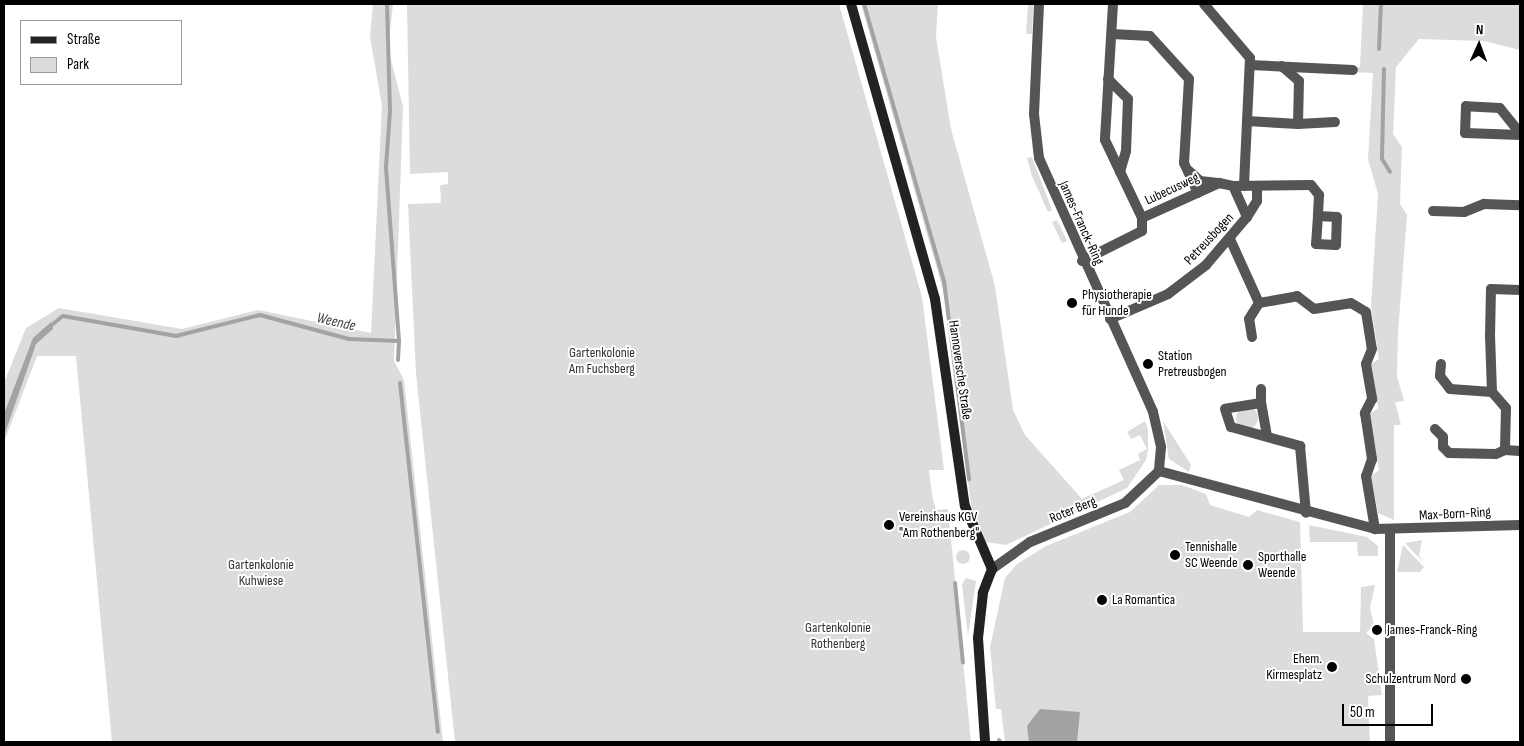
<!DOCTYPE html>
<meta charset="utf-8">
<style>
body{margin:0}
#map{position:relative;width:1524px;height:746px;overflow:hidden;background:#fff;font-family:"Sofia Sans Condensed",sans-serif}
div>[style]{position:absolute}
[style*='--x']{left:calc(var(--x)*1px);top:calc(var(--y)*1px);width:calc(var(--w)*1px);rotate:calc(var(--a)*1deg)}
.green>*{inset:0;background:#dcdcdc}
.round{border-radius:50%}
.water>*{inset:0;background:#a3a3a3}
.stream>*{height:4px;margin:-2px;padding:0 2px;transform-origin:2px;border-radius:2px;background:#a3a3a3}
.street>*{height:10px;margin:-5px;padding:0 5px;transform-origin:5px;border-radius:5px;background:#555}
.secondary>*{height:10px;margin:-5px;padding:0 5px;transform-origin:5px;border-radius:5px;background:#222}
.dots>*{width:14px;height:14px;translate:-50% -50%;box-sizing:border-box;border:2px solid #fff;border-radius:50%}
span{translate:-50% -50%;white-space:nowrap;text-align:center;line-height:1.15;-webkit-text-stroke:4px #fff;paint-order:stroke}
.street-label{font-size:14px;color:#000}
.poi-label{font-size:14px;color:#000}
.left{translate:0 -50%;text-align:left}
.right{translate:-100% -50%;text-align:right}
.park-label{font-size:14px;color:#333}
.water-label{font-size:15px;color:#444;font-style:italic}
.frame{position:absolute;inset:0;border:5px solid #000;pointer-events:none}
.legend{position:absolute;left:20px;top:20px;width:162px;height:65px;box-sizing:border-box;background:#fff;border:1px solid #999;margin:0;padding:6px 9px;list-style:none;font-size:15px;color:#000}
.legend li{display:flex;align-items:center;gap:10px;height:25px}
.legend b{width:25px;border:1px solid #999}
.north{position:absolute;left:1454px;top:20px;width:50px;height:50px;-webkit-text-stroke:4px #fff;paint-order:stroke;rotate:2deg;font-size:14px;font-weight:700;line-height:20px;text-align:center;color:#000}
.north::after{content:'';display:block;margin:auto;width:18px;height:22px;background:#000;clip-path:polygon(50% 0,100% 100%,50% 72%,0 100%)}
.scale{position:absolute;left:1342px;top:704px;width:91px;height:22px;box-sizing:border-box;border:2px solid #000;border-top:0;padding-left:6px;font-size:15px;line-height:18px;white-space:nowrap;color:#000;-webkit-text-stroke:4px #fff;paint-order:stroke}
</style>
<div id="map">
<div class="green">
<div style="clip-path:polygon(373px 4px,393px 4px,388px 49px,403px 106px,394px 361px,404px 380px,443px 742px,112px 742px,76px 356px,37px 356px,4px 442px,4px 383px,26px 328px,59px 308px,182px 329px,258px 310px,371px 333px,382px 106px,370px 37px)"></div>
<div style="clip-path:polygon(407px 4px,839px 4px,922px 297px,944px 470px,929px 470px,932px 495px,936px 510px,948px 509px,971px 742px,455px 742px,416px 374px,408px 204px,441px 203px,440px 185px,448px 184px,448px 172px,410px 174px)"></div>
<div style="clip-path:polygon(861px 4px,938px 4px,936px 37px,951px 129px,995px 286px,1013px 410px,1025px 435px,1082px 499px,1124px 480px,1119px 470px,1140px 460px,1138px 454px,1147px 449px,1140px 435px,1131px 439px,1127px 432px,1145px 421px,1148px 430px,1148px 450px,1146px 460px,1127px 488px,1006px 545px,986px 542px,971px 505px,945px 297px)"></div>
<div style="clip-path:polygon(1028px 4px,1033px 4px,1032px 34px,1026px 34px)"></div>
<div style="clip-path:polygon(1363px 4px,1520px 4px,1520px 50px,1484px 41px,1419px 39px,1396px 67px,1393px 134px,1402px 147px,1400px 204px,1407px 215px,1398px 333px,1397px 376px,1404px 401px,1395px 402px,1401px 425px,1394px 425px,1394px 520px,1378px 513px,1371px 476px,1379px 470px,1370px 414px,1378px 408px,1371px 364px,1379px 359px,1371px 306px,1378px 194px,1368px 159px,1373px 73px,1353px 72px,1353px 67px,1360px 67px)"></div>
<div style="clip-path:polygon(1032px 157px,1052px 210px,1048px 212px,1032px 176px,1027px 158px)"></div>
<div style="clip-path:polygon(1057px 220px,1067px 241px,1062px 243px,1052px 222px)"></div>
<div class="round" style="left:1236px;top:407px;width:22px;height:22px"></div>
<div style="clip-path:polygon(1163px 421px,1191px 465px,1189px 472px,1169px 459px)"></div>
<div style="clip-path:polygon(1159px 485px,1182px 485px,1206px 494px,1210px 505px,1249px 517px,1257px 510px,1300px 522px,1303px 632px,1360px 632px,1361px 587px,1375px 585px,1370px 608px,1374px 625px,1366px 633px,1374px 639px,1382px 695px,1368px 696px,1370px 742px,1005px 742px,1001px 709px,996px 709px,990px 647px,1005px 578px,1017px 564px,1046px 546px,1130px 512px)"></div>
<div style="clip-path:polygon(1309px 525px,1367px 537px,1378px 546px,1378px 556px,1358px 556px,1357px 542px,1310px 542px)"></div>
<div style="clip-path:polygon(1422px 540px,1419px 556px,1424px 563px,1405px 543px)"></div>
<div style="clip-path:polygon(1403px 545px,1424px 567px,1420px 572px,1397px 572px)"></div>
<div class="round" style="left:956px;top:550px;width:14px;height:14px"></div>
<div style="clip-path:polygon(966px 578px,976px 581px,968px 636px,962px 584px)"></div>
</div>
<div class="water">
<div style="clip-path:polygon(51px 322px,53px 329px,36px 344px,4px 436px,4px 414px,33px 338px)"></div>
<div style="clip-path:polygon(1040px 709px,1080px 712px,1077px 742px,1029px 742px,1027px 726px)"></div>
</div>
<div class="stream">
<div style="--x:864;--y:4;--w:288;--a:73.9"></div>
<div style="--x:944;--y:281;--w:200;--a:82.8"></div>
<div style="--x:1379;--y:49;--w:45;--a:-87.5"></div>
<div style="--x:1384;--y:69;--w:90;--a:91.3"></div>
<div style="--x:1382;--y:159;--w:15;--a:58"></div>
<div style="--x:48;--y:328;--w:19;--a:-39"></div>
<div style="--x:63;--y:316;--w:115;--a:10"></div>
<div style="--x:176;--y:336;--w:87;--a:-14"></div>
<div style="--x:260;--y:315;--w:92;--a:15.1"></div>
<div style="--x:349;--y:339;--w:50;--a:2.3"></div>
<div style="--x:399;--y:341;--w:174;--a:-94.3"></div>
<div style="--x:386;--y:167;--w:56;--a:-85.9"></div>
<div style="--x:390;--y:111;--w:107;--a:-91.6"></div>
<div style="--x:398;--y:360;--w:19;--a:-87"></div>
<div style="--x:400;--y:383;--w:351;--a:83.8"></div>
<div style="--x:955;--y:583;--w:80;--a:84.3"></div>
<div style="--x:999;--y:740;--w:2;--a:63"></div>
</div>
<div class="street">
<div style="--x:1039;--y:4;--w:110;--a:92.6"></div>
<div style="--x:1034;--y:114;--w:44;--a:83.5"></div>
<div style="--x:1039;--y:158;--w:278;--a:65.8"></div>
<div style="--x:1153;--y:412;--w:36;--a:77"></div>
<div style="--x:1161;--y:447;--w:24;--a:95"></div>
<div style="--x:1113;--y:4;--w:136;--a:93.4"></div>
<div style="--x:1105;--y:140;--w:86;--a:64.6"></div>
<div style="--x:1204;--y:4;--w:71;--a:49.6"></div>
<div style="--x:1250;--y:58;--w:128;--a:92.7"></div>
<div style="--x:1112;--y:34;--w:38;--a:3"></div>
<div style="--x:1150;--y:36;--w:58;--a:47.8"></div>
<div style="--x:1189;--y:79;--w:84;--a:93.4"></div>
<div style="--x:1184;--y:163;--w:33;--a:65"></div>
<div style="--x:1250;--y:65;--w:103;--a:2.8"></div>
<div style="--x:1108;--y:79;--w:28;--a:45"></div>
<div style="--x:1128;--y:99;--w:52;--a:92.2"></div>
<div style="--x:1126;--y:151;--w:22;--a:106"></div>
<div style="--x:1247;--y:121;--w:51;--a:3.4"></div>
<div style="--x:1298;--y:124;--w:43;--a:-88.7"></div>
<div style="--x:1299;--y:81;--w:23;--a:-139"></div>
<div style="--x:1298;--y:124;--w:37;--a:-3"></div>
<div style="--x:1520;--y:133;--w:32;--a:-129"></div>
<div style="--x:1500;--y:108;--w:34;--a:-177"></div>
<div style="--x:1466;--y:106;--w:27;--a:92"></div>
<div style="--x:1465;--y:133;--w:55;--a:2.1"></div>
<div style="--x:1189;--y:171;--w:15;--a:42"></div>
<div style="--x:1200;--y:181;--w:18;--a:6"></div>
<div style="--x:1433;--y:211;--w:31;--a:2"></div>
<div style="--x:1464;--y:212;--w:22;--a:-22"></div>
<div style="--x:1484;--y:204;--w:36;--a:2"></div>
<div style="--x:1247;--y:217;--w:34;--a:-114"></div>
<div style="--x:1233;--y:186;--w:78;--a:-0.7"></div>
<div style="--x:1311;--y:185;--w:13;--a:51"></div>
<div style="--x:1319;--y:195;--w:21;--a:93"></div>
<div style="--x:1318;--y:216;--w:28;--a:94"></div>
<div style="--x:1316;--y:244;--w:20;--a:3"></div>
<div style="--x:1336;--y:245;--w:28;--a:-88"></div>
<div style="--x:1337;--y:217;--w:19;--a:-177"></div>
<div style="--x:1230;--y:239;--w:70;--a:65.6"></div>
<div style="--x:1259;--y:303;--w:39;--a:-10"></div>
<div style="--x:1297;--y:296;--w:21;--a:37"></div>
<div style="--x:1314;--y:309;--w:37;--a:-9"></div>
<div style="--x:1351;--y:303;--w:17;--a:31"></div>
<div style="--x:1366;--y:312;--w:37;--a:81"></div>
<div style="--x:1372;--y:349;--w:16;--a:112"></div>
<div style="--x:1366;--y:364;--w:36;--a:80"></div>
<div style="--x:1372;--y:399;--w:16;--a:117"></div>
<div style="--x:1365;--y:413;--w:47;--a:81.3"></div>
<div style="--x:1372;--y:459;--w:18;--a:109"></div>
<div style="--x:1366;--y:476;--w:54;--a:80.4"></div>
<div style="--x:1082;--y:261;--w:67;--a:-26.6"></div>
<div style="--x:1142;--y:231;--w:13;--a:-90"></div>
<div style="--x:1142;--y:218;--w:85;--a:-24.4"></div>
<div style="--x:1219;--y:183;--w:14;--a:12"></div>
<div style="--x:1520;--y:290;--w:29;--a:-178"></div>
<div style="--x:1491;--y:289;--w:46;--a:91.2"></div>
<div style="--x:1490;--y:335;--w:57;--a:88"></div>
<div style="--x:1492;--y:392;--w:21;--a:49"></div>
<div style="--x:1506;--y:408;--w:42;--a:91.4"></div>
<div style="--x:1505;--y:450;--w:15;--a:4"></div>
<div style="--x:1110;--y:319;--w:63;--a:-23.3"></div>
<div style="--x:1168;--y:294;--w:48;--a:-37.3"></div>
<div style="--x:1206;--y:265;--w:63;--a:-49.5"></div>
<div style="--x:1247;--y:217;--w:19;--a:-58"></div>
<div style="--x:1257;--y:201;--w:14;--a:-90"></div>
<div style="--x:1252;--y:337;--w:18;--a:-99"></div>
<div style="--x:1249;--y:319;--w:19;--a:-58"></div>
<div style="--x:1441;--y:364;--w:12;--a:95"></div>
<div style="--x:1440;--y:376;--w:16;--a:52"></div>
<div style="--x:1450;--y:389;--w:42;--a:4.1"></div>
<div style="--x:1261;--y:389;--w:14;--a:90"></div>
<div style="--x:1435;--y:429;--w:11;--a:45"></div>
<div style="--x:1443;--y:437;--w:10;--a:90"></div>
<div style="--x:1443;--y:447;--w:8;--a:45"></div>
<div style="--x:1449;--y:453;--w:47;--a:1.2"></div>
<div style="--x:1496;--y:454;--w:10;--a:-24"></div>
<div style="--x:1267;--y:436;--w:34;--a:-100"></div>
<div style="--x:1261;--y:403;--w:36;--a:171"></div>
<div style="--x:1225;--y:409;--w:19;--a:72"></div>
<div style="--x:1231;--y:427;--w:72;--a:15.4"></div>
<div style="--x:1300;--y:446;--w:67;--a:84.9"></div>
<div style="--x:1159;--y:471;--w:224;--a:15"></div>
<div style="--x:1375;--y:529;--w:145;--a:-1.6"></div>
<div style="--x:992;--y:569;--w:47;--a:-35.4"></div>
<div style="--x:1030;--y:542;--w:103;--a:-22.3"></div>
<div style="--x:1125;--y:503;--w:47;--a:-43.3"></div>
<div style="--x:1390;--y:742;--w:212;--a:-90"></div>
</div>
<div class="secondary">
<div style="--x:851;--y:4;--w:307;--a:74.1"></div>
<div style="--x:935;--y:299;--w:209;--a:81.8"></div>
<div style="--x:965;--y:506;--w:69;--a:66.8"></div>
<div style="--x:992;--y:569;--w:26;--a:111"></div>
<div style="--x:983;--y:593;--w:45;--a:96.3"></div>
<div style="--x:978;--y:638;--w:104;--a:86.1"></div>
</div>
<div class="dots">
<div style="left:1072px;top:303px;background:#000"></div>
<div style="left:1148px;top:364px;background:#000"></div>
<div style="left:889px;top:525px;background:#000"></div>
<div style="left:1175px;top:555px;background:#000"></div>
<div style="left:1248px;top:565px;background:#000"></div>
<div style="left:1102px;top:600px;background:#000"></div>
<div style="left:1377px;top:630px;background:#000"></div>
<div style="left:1332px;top:667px;background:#000"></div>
<div style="left:1466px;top:679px;background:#000"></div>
</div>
<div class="street-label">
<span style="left:1172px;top:189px;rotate:-25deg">Lubecusweg</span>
<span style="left:1081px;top:223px;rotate:66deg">James-Franck-Ring</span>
<span style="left:1209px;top:239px;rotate:-47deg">Petreusbogen</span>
<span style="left:960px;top:370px;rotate:82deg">Hannoversche Straße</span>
<span style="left:1073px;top:510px;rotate:-22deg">Roter Berg</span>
<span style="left:1455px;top:514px;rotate:-3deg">Max-Born-Ring</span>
</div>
<div class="poi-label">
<span class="left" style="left:1082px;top:303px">Physiotherapie<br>für Hunde</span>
<span class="left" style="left:1158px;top:364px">Station<br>Pretreusbogen</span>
<span class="left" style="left:899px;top:525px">Vereinshaus KGV<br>"Am Rothenberg"</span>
<span class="left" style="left:1185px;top:555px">Tennishalle<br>SC Weende</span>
<span class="left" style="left:1258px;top:565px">Sporthalle<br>Weende</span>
<span class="left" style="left:1112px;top:600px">La Romantica</span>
<span class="left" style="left:1387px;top:630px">James-Franck-Ring</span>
<span class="right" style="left:1322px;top:667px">Ehem.<br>Kirmesplatz</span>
<span class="right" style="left:1456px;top:679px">Schulzentrum Nord</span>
</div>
<div class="park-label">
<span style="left:602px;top:361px">Gartenkolonie<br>Am Fuchsberg</span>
<span style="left:261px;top:573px">Gartenkolonie<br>Kuhwiese</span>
<span style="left:838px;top:636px">Gartenkolonie<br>Rothenberg</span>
</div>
<div class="water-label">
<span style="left:336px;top:322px;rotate:13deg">Weende</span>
</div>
<div class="frame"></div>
<ul class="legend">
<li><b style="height:6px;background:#222"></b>Straße</li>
<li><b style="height:14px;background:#dcdcdc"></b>Park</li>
</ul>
<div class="north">N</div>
<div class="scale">50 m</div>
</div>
